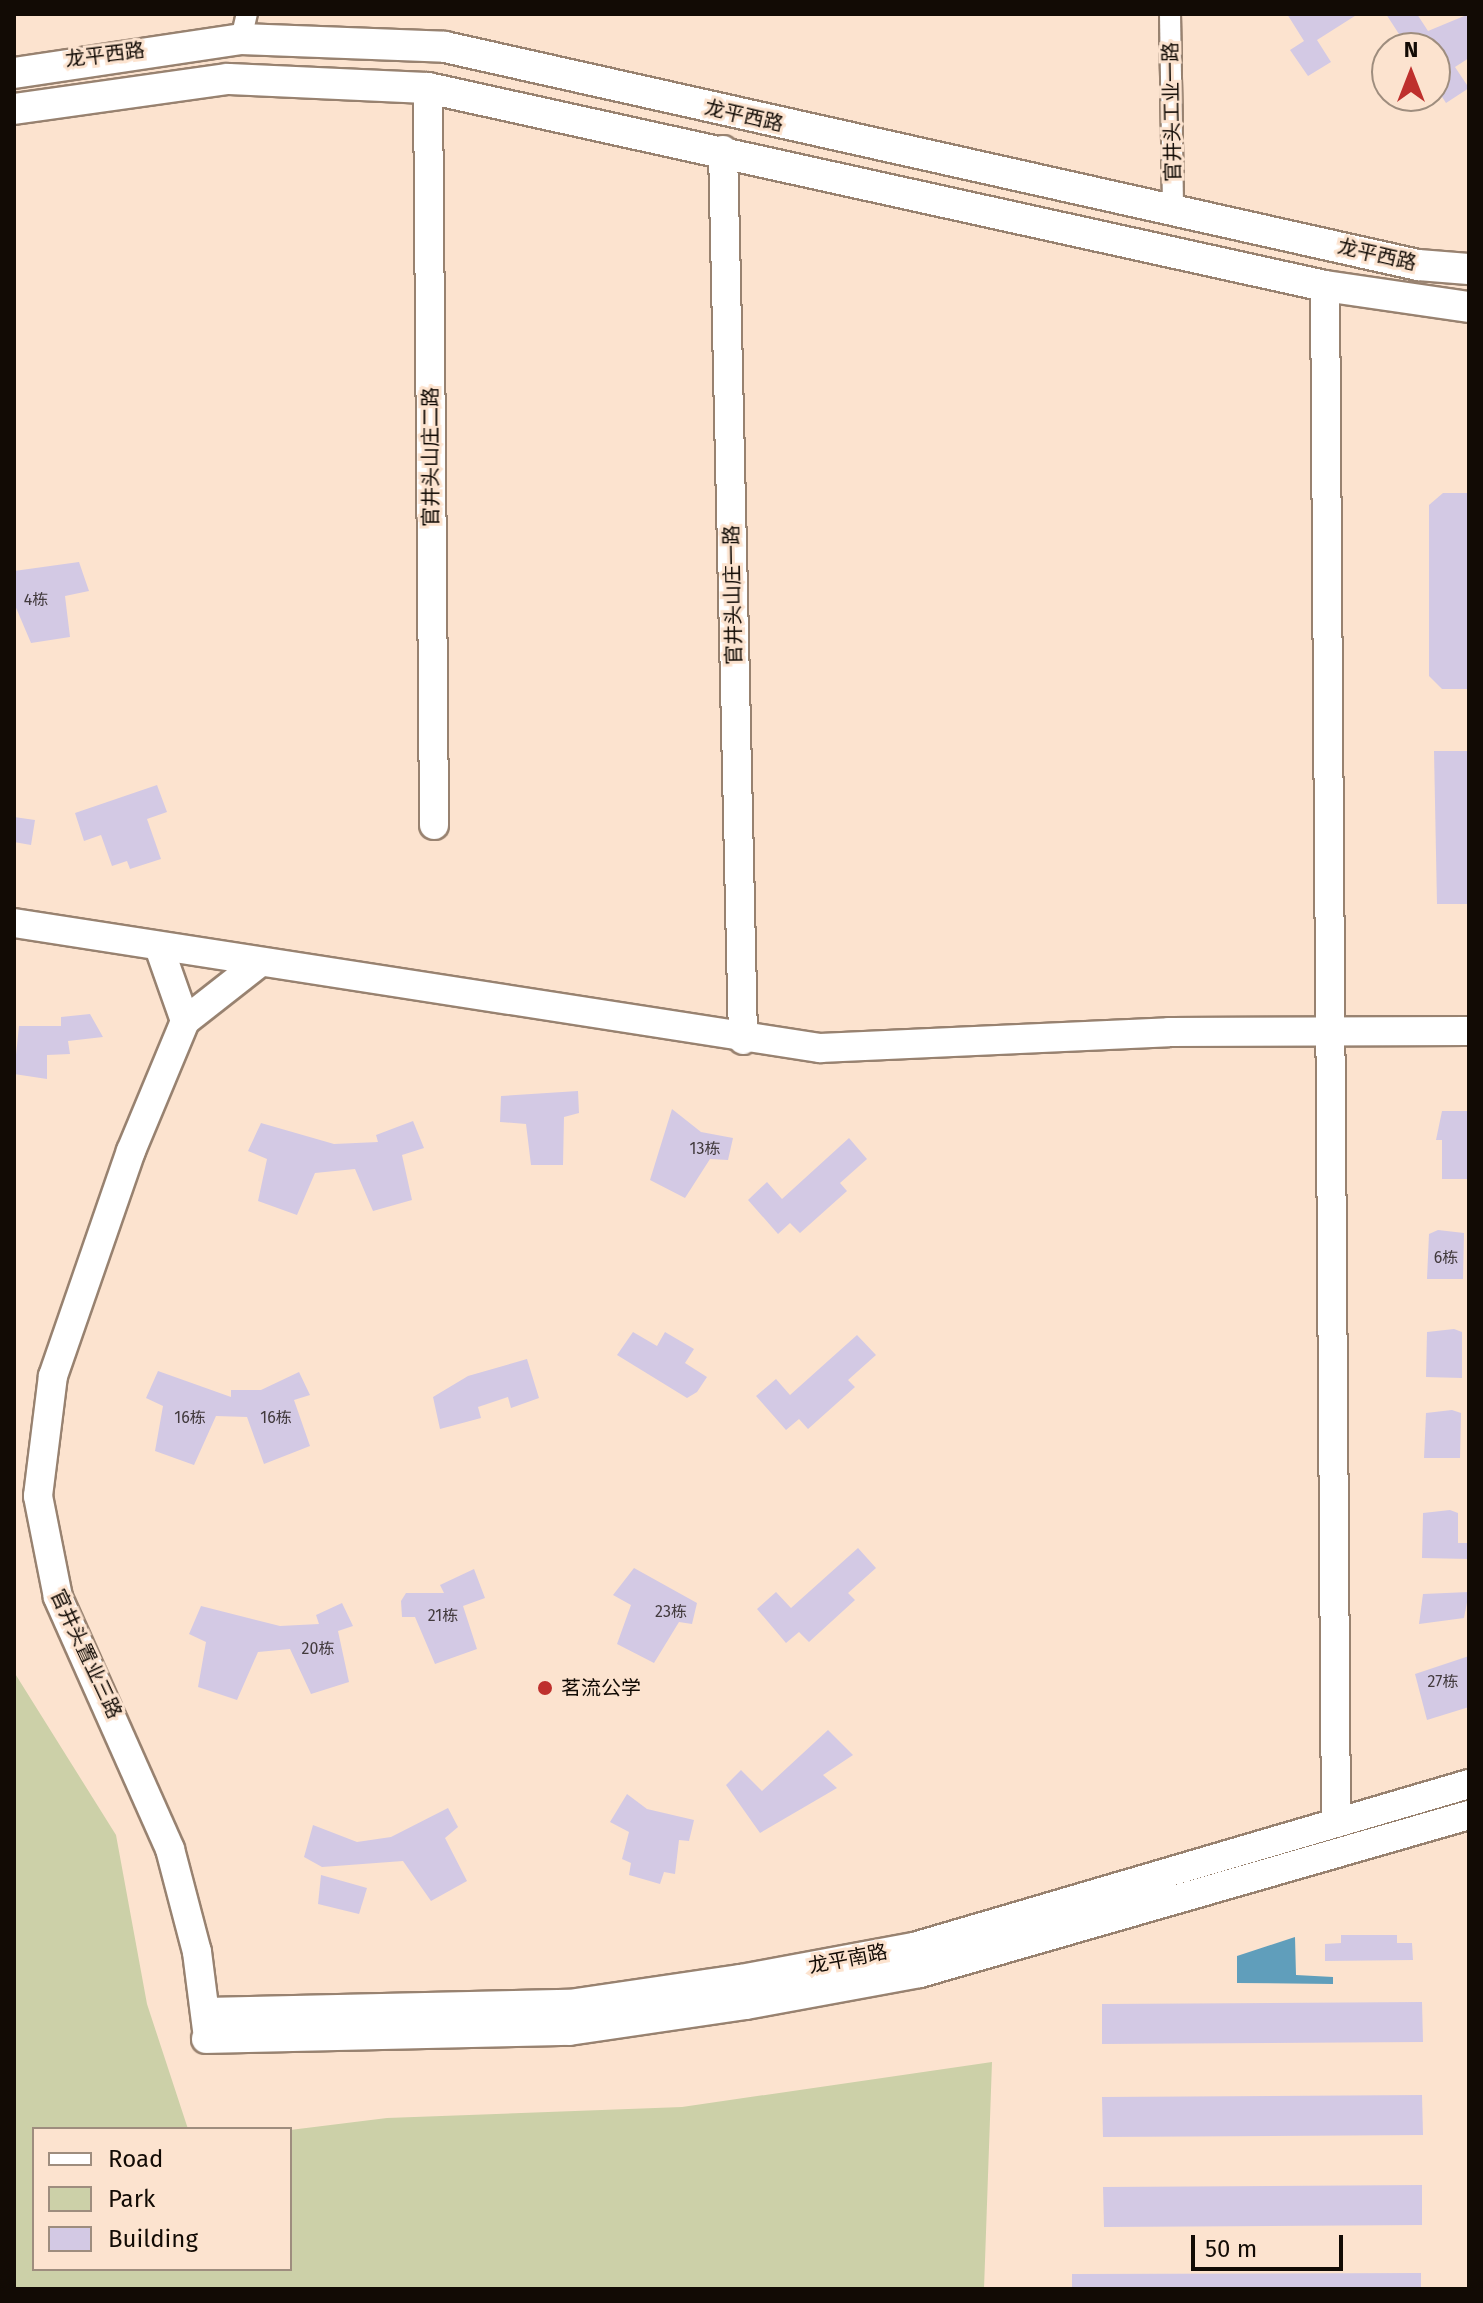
<!DOCTYPE html>
<meta charset="utf-8">
<style>
body{margin:0}
#map{position:relative;width:1483px;height:2303px;overflow:hidden;background:#fce3cf;font-family:"Fira Sans","Noto Sans SC",sans-serif}
div>[style]{position:absolute}
[style*='--x']{left:calc(var(--x)*1px);top:calc(var(--y)*1px);width:calc(var(--w)*1px);rotate:calc(var(--a)*1deg)}
.green>*{inset:0;background:#ccd0a8}
.water>*{inset:0;background:#609ebb}
.building>*{inset:0;background:#d3c9e4}
.roads{filter:drop-shadow(2px 0 #988270) drop-shadow(-2px 0 #988270) drop-shadow(0 2px #988270) drop-shadow(0 -2px #988270)}
.street>*{height:20px;margin:-10px;padding:0 10px;transform-origin:10px;border-radius:10px;background:#fff}
.secondary>*{height:28px;margin:-14px;padding:0 14px;transform-origin:14px;border-radius:14px;background:#fff}
.primary>*{height:30px;margin:-15px;padding:0 15px;transform-origin:15px;border-radius:15px;background:#fff}
.dots>*{width:22px;height:22px;translate:-50% -50%;box-sizing:border-box;border:4px solid #fce3cf;border-radius:50%}
span{translate:-50% -50%;white-space:nowrap;text-align:center;line-height:1.15;-webkit-text-stroke:6px #fce3cf;paint-order:stroke}
.number-label{font-size:16px;color:#423a3d}
.number-label span{-webkit-text-stroke-width:0}
.street-label{font-size:20px;color:#120b05}
.poi-label{font-size:20px;color:#120b05}
.left{translate:0 -50%;text-align:left}
.frame{position:absolute;inset:0;border:16px solid #120b05;pointer-events:none}
.legend{position:absolute;left:32px;top:2127px;width:260px;height:144px;box-sizing:border-box;background:#fce3cf;border:2px solid #9e8d7e;margin:0;padding:10px 14px;list-style:none;font-size:24px;color:#120b05}
.legend li{display:flex;align-items:center;gap:16px;height:40px}
.legend b{width:40px;border:2px solid #9e8d7e}
.north{position:absolute;left:1371px;top:32px;width:80px;height:80px;box-sizing:border-box;background:#fce3cf;border:2px solid #9e8d7e;border-radius:50%;rotate:0deg;font-size:22px;font-weight:700;line-height:32px;text-align:center;color:#120b05}
.north::after{content:'';display:block;margin:auto;width:28px;height:36px;background:#be302d;clip-path:polygon(50% 0,100% 100%,50% 72%,0 100%)}
.scale{position:absolute;left:1191px;top:2235px;width:152px;height:36px;box-sizing:border-box;border:4px solid #120b05;border-top:0;padding-left:10px;font-size:24px;line-height:28px;white-space:nowrap;color:#120b05;-webkit-text-stroke:6px #fce3cf;paint-order:stroke}
</style>
<div id="map">
<div class="green">
<div style="clip-path:polygon(14px 1672px,116px 1835px,147px 2004px,188px 2129px,34px 2129px,34px 2269px,290px 2269px,290px 2130px,387px 2118px,682px 2107px,992px 2062px,984px 2289px,14px 2289px)"></div>
</div>
<div class="water">
<div style="clip-path:polygon(1295px 1937px,1296px 1975px,1333px 1977px,1333px 1984px,1237px 1983px,1237px 1956px)"></div>
</div>
<div class="building">
<div style="clip-path:polygon(1287px 14px,1358px 14px,1317px 40px,1331px 62px,1308px 76px,1290px 50px,1304px 41px)"></div>
<div style="clip-path:polygon(1386px 14px,1417px 14px,1428px 31px,1469px 14px,1469px 58px,1455px 67px,1469px 88px,1446px 103px,1435px 86px,1442px 67px,1435px 48px,1424px 40px,1408px 48px)"></div>
<div style="clip-path:polygon(1443px 493px,1469px 493px,1469px 689px,1442px 689px,1429px 676px,1429px 505px)"></div>
<div style="clip-path:polygon(79px 562px,89px 591px,65px 596px,70px 637px,31px 643px,14px 603px,14px 571px)"></div>
<div style="clip-path:polygon(1434px 751px,1469px 751px,1469px 904px,1437px 904px)"></div>
<div style="clip-path:polygon(157px 785px,167px 812px,147px 819px,161px 859px,130px 869px,127px 861px,112px 866px,101px 835px,84px 841px,75px 813px)"></div>
<div style="clip-path:polygon(14px 817px,35px 820px,31px 845px,14px 842px)"></div>
<div style="clip-path:polygon(90px 1014px,103px 1037px,68px 1041px,70px 1054px,47px 1055px,47px 1079px,14px 1074px,19px 1026px,61px 1026px,61px 1017px)"></div>
<div style="clip-path:polygon(578px 1091px,579px 1113px,564px 1117px,563px 1165px,531px 1165px,526px 1124px,500px 1122px,501px 1096px)"></div>
<div style="clip-path:polygon(672px 1109px,701px 1132px,733px 1138px,728px 1160px,710px 1159px,685px 1198px,650px 1180px)"></div>
<div style="clip-path:polygon(1442px 1111px,1467px 1111px,1469px 1179px,1442px 1179px,1442px 1140px,1436px 1140px)"></div>
<div style="clip-path:polygon(413px 1121px,424px 1148px,402px 1155px,412px 1200px,373px 1211px,355px 1169px,315px 1173px,297px 1215px,258px 1201px,267px 1159px,248px 1151px,261px 1123px,334px 1144px,378px 1142px,376px 1135px)"></div>
<div style="clip-path:polygon(849px 1138px,867px 1159px,840px 1183px,847px 1191px,800px 1233px,790px 1223px,778px 1234px,748px 1200px,767px 1182px,782px 1199px)"></div>
<div style="clip-path:polygon(1438px 1230px,1464px 1233px,1463px 1279px,1427px 1279px,1429px 1234px)"></div>
<div style="clip-path:polygon(1454px 1329px,1462px 1332px,1462px 1378px,1426px 1377px,1427px 1332px)"></div>
<div style="clip-path:polygon(633px 1332px,657px 1346px,665px 1332px,694px 1349px,685px 1363px,707px 1377px,697px 1392px,687px 1398px,617px 1355px)"></div>
<div style="clip-path:polygon(857px 1335px,876px 1355px,848px 1380px,855px 1387px,808px 1429px,799px 1419px,786px 1430px,756px 1396px,776px 1379px,790px 1395px)"></div>
<div style="clip-path:polygon(527px 1359px,539px 1398px,511px 1408px,508px 1397px,478px 1407px,481px 1418px,440px 1429px,433px 1397px,468px 1376px)"></div>
<div style="clip-path:polygon(158px 1371px,231px 1397px,231px 1390px,261px 1390px,299px 1372px,310px 1395px,294px 1400px,310px 1446px,264px 1464px,247px 1417px,216px 1416px,194px 1465px,155px 1451px,163px 1406px,146px 1398px)"></div>
<div style="clip-path:polygon(1452px 1410px,1461px 1413px,1460px 1458px,1424px 1458px,1426px 1413px)"></div>
<div style="clip-path:polygon(1450px 1510px,1458px 1513px,1458px 1543px,1469px 1543px,1469px 1559px,1422px 1558px,1423px 1513px)"></div>
<div style="clip-path:polygon(858px 1548px,876px 1568px,848px 1593px,855px 1600px,809px 1642px,799px 1632px,786px 1643px,757px 1609px,776px 1592px,791px 1608px)"></div>
<div style="clip-path:polygon(634px 1568px,697px 1603px,692px 1624px,679px 1622px,654px 1663px,617px 1644px,631px 1605px,613px 1595px)"></div>
<div style="clip-path:polygon(474px 1569px,485px 1598px,463px 1606px,477px 1649px,435px 1664px,415px 1617px,402px 1617px,401px 1601px,406px 1593px,444px 1593px,440px 1585px)"></div>
<div style="clip-path:polygon(1469px 1592px,1464px 1618px,1419px 1624px,1423px 1594px)"></div>
<div style="clip-path:polygon(342px 1603px,353px 1626px,338px 1631px,349px 1682px,311px 1694px,290px 1649px,258px 1652px,237px 1700px,198px 1687px,206px 1642px,189px 1634px,201px 1606px,280px 1626px,319px 1624px,316px 1615px)"></div>
<div style="clip-path:polygon(1469px 1656px,1469px 1707px,1427px 1720px,1415px 1674px)"></div>
<div style="clip-path:polygon(828px 1730px,853px 1755px,823px 1775px,837px 1788px,760px 1833px,726px 1785px,741px 1770px,762px 1791px)"></div>
<div style="clip-path:polygon(627px 1794px,647px 1809px,694px 1820px,689px 1841px,679px 1840px,675px 1874px,664px 1872px,660px 1884px,629px 1875px,631px 1863px,622px 1859px,629px 1832px,610px 1822px)"></div>
<div style="clip-path:polygon(448px 1808px,458px 1827px,445px 1838px,467px 1881px,431px 1901px,403px 1861px,322px 1867px,304px 1857px,313px 1825px,357px 1842px,391px 1837px)"></div>
<div style="clip-path:polygon(321px 1875px,367px 1888px,359px 1914px,318px 1904px)"></div>
<div style="clip-path:polygon(1341px 1935px,1397px 1935px,1397px 1943px,1412px 1943px,1413px 1960px,1325px 1961px,1325px 1944px,1341px 1943px)"></div>
<div style="clip-path:polygon(1422px 2002px,1423px 2042px,1102px 2044px,1102px 2004px)"></div>
<div style="clip-path:polygon(1422px 2095px,1423px 2135px,1103px 2137px,1102px 2097px)"></div>
<div style="clip-path:polygon(1422px 2185px,1422px 2225px,1104px 2227px,1103px 2187px)"></div>
<div style="clip-path:polygon(1421px 2273px,1421px 2289px,1072px 2289px,1072px 2274px)"></div>
</div>
<div class="roads">
<div class="street">
<div style="--x:1170;--y:14;--w:196;--a:89.1"></div>
<div style="--x:241;--y:39;--w:26;--a:-77"></div>
</div>
<div class="secondary">
<div style="--x:428;--y:88;--w:737;--a:89.53"></div>
<div style="--x:723;--y:150;--w:890;--a:88.71"></div>
<div style="--x:1325;--y:286;--w:1537;--a:89.59"></div>
<div style="--x:14;--y:923;--w:816;--a:8.82"></div>
<div style="--x:820;--y:1048;--w:349;--a:-2.6"></div>
<div style="--x:1169;--y:1032;--w:300;--a:-0.2"></div>
<div style="--x:159;--y:947;--w:78;--a:70.6"></div>
<div style="--x:206;--y:2012;--w:363;--a:-1.3"></div>
<div style="--x:569;--y:2004;--w:174;--a:-8.3"></div>
<div style="--x:741;--y:1979;--w:176;--a:-10.5"></div>
<div style="--x:914;--y:1947;--w:578;--a:-16.37"></div>
<div style="--x:207;--y:2030;--w:79;--a:-97.3"></div>
<div style="--x:197;--y:1952;--w:106;--a:-104.7"></div>
<div style="--x:170;--y:1849;--w:276;--a:-114"></div>
<div style="--x:58;--y:1597;--w:103;--a:-101.2"></div>
<div style="--x:38;--y:1496;--w:121;--a:-82.9"></div>
<div style="--x:53;--y:1376;--w:238;--a:-70.9"></div>
<div style="--x:131;--y:1151;--w:141;--a:-67.4"></div>
<div style="--x:185;--y:1021;--w:94;--a:-38.1"></div>
<div style="--x:206;--y:2039;--w:363;--a:-1.3"></div>
<div style="--x:569;--y:2031;--w:179;--a:-8.4"></div>
<div style="--x:746;--y:2005;--w:177;--a:-10.4"></div>
<div style="--x:920;--y:1973;--w:571;--a:-16.06"></div>
</div>
<div class="primary">
<div style="--x:14;--y:73;--w:230;--a:-8.5"></div>
<div style="--x:241;--y:39;--w:204;--a:2.2"></div>
<div style="--x:445;--y:47;--w:997;--a:12.63"></div>
<div style="--x:1418;--y:265;--w:51;--a:4.5"></div>
<div style="--x:14;--y:109;--w:216;--a:-8"></div>
<div style="--x:228;--y:79;--w:200;--a:2.6"></div>
<div style="--x:428;--y:88;--w:919;--a:12.45"></div>
<div style="--x:1325;--y:286;--w:146;--a:8.3"></div>
</div>
</div>
<div class="dots">
<div style="left:545px;top:1688px;background:#be302d"></div>
</div>
<div class="number-label">
<span style="left:36px;top:600px">4栋</span>
<span style="left:705px;top:1149px">13栋</span>
<span style="left:1446px;top:1258px">6栋</span>
<span style="left:190px;top:1418px">16栋</span>
<span style="left:276px;top:1418px">16栋</span>
<span style="left:671px;top:1612px">23栋</span>
<span style="left:443px;top:1616px">21栋</span>
<span style="left:318px;top:1649px">20栋</span>
<span style="left:1443px;top:1682px">27栋</span>
</div>
<div class="street-label">
<span style="left:105px;top:55px;rotate:-7deg">龙平西路</span>
<span style="left:1172px;top:112px;rotate:-91deg">官井头工业一路</span>
<span style="left:744px;top:116px;rotate:13deg">龙平西路</span>
<span style="left:1377px;top:255px;rotate:13deg">龙平西路</span>
<span style="left:431px;top:457px;rotate:-90deg">官井头山庄二路</span>
<span style="left:733px;top:595px;rotate:-91deg">官井头山庄一路</span>
<span style="left:86px;top:1654px;rotate:65deg">官井头置业三路</span>
<span style="left:848px;top:1959px;rotate:-11deg">龙平南路</span>
</div>
<div class="poi-label">
<span class="left" style="left:561px;top:1688px">茗流公学</span>
</div>
<div class="frame"></div>
<ul class="legend">
<li><b style="height:10px;background:#fff"></b>Road</li>
<li><b style="height:22px;background:#ccd0a8"></b>Park</li>
<li><b style="height:22px;background:#d3c9e4"></b>Building</li>
</ul>
<div class="north">N</div>
<div class="scale">50 m</div>
</div>
